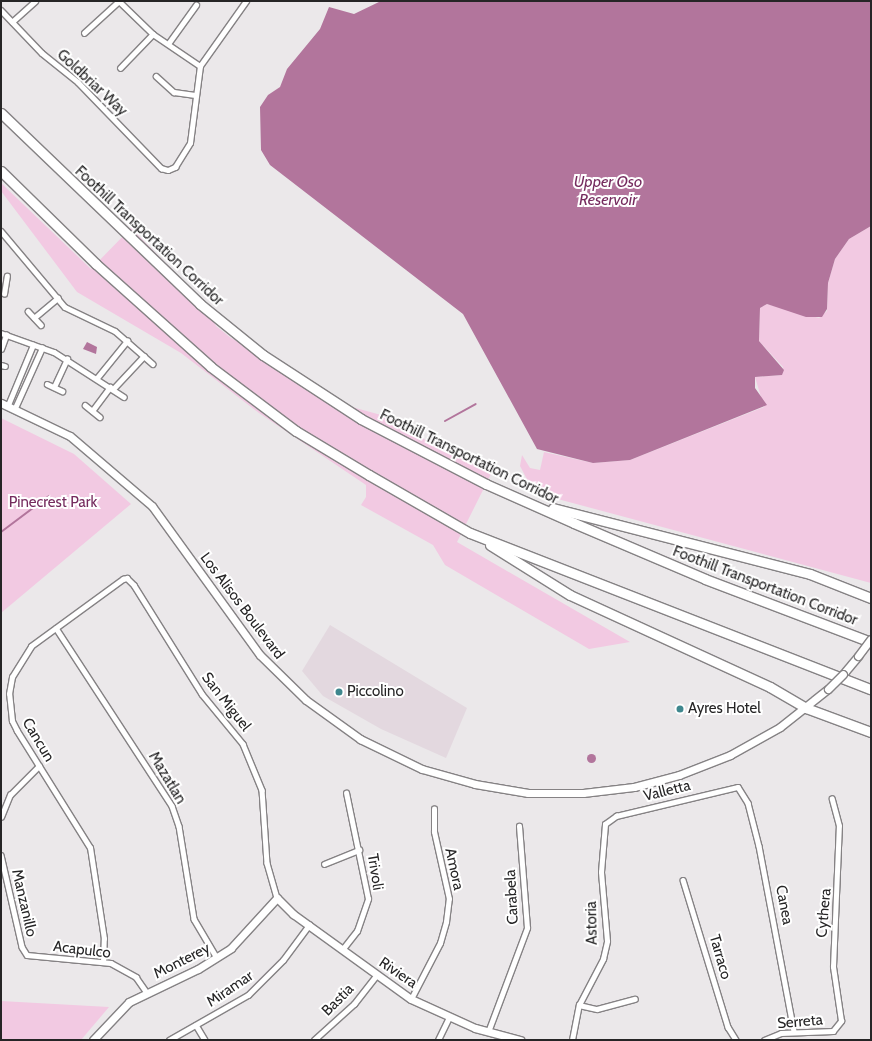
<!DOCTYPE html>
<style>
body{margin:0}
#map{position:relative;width:872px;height:1041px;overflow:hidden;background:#ebe8ea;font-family:Cabin,sans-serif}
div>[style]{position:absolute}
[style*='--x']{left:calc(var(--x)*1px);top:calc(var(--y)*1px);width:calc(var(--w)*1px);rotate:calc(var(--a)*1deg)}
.built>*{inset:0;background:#e3d8df}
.green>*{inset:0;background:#f2c9e2}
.water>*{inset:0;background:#b2759c}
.round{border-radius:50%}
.stream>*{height:2px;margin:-1px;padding:0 1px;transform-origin:1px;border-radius:1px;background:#b2759c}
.roads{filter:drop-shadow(1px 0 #858284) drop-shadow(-1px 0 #858284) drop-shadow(0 1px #858284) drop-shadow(0 -1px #858284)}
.street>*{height:4.5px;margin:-2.25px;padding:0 2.25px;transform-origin:2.25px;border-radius:2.25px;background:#fff}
.secondary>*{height:7px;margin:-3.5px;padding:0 3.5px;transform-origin:3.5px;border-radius:3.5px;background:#fff}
.highway>*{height:9px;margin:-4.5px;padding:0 4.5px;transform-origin:4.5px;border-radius:4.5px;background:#fff}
.bridges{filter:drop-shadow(1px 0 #858284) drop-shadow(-1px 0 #858284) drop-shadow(0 1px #858284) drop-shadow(0 -1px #858284)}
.secondary-bridge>*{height:7px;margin:-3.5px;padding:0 3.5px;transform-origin:3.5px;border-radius:3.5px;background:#fff}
.dots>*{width:11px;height:11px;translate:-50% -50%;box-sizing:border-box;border:2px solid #fff;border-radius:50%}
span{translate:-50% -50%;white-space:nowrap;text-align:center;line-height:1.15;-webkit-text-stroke:4px #fff;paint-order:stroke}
.street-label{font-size:15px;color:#262526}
.park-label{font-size:15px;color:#752b5e}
.poi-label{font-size:15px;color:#262526}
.left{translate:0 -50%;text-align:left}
.water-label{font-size:16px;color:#762c5f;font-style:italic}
.frame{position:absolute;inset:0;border:2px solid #262526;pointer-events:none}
</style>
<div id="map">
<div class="built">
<div style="clip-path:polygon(330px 625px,467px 708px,446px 758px,381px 729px,323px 696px,302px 671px)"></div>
</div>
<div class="green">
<div style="clip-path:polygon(1px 183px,91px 269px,131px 228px,205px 303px,216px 326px,231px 338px,291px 368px,352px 407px,392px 418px,436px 447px,492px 472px,457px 542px,630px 642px,589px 649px,445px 565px,433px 545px,361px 505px,366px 497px,366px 485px,259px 413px,181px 353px,77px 292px,1px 191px)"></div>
<div style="clip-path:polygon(871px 226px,871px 583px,539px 494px,531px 487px,520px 466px,522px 455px,530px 468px,540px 470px,544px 452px,593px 463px,630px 460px,764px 407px,755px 377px,782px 375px,783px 367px,759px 341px,760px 308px,767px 304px,819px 318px,827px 311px,828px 283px,835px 259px,849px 239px)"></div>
<div style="clip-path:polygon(1px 418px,74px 454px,131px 504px,1px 613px)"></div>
<div style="clip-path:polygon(1px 1001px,109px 1007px,81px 1040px,1px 1040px)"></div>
</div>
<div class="water">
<div style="clip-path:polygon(381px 1px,871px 1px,871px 226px,849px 239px,835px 259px,828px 283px,827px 309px,822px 317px,806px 317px,767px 304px,760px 308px,759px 341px,784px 370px,782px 375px,755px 377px,755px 388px,767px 405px,630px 460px,593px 463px,537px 449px,463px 314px,270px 165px,261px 150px,260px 107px,268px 95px,280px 87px,287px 69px,320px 29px,329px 7px,354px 14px)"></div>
<div style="clip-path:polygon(87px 342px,97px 347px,96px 354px,83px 349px)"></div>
<div class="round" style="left:586.5px;top:753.5px;width:9px;height:9px"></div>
</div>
<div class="stream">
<div style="--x:445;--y:421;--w:35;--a:-29"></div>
<div style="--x:1;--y:532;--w:60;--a:-36.9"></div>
</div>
<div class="roads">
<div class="street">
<div style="--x:119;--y:1;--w:47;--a:44.1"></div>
<div style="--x:153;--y:34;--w:57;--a:34.2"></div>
<div style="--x:1;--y:10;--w:59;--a:46.4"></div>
<div style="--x:42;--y:53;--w:46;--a:38.9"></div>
<div style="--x:78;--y:82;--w:120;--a:46"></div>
<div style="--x:161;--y:168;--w:7;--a:16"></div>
<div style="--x:168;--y:170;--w:8;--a:-23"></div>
<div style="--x:175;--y:167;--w:28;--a:-58"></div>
<div style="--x:190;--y:143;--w:78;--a:-82.6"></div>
<div style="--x:200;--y:66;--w:80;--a:-54.7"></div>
<div style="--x:12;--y:22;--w:31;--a:-42"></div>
<div style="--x:84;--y:33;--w:47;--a:-42.4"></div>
<div style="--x:168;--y:44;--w:48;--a:-54.3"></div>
<div style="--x:120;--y:68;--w:47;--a:-45.9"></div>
<div style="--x:156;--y:76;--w:24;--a:42"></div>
<div style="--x:174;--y:92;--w:21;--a:8"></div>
<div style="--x:1;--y:231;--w:99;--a:49.9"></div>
<div style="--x:65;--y:307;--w:55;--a:25.6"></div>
<div style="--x:115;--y:331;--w:50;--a:41"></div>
<div style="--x:4;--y:294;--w:18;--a:-81"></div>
<div style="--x:28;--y:311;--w:19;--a:47"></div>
<div style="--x:34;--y:318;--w:31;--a:-40"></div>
<div style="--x:1;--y:333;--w:56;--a:19.7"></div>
<div style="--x:54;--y:352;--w:83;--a:32.7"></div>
<div style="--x:1;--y:349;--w:15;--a:-70"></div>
<div style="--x:1;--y:365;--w:4;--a:14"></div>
<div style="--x:97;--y:378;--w:48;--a:-51"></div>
<div style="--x:47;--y:384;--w:17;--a:25"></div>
<div style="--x:54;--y:387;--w:31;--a:-65"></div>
<div style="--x:113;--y:389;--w:45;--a:-46.8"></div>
<div style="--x:8;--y:405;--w:65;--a:-67.4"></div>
<div style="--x:85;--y:405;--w:19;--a:39"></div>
<div style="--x:15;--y:408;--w:66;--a:-65.8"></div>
<div style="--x:92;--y:411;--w:30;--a:-53"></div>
<div style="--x:56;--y:628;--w:212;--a:56.9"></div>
<div style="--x:172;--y:806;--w:21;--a:71"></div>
<div style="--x:179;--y:826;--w:94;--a:80.8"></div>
<div style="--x:194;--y:919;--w:45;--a:59.5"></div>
<div style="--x:1;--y:817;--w:24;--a:-68"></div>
<div style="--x:10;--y:795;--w:41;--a:-45"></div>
<div style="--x:1;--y:855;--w:94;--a:77.1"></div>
<div style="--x:22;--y:947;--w:9;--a:58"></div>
<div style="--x:27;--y:955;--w:84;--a:5.4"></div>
<div style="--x:111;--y:963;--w:29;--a:29"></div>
<div style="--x:136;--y:977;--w:19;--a:55"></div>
<div style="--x:324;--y:864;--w:38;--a:-22"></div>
<div style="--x:683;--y:880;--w:154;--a:73"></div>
<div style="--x:728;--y:1027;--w:15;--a:58"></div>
<div style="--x:342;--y:950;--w:24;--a:-52"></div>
<div style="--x:357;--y:931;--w:34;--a:-71"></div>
<div style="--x:368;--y:899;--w:108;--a:-101.7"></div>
<div style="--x:103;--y:962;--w:23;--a:-88"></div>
<div style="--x:104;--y:939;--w:92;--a:-98.7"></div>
<div style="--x:90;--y:848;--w:138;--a:-122"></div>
<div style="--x:17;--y:731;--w:11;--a:-117"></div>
<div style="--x:12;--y:721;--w:27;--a:-96"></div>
<div style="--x:9;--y:694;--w:17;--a:-80"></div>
<div style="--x:12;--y:677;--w:36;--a:-58"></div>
<div style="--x:31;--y:646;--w:114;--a:-36.1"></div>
<div style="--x:123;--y:579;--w:4;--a:-14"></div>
<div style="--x:127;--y:578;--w:10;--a:45"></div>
<div style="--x:134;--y:585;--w:128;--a:58"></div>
<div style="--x:202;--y:694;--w:65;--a:50.6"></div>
<div style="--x:243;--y:744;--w:50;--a:67.6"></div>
<div style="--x:262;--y:790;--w:73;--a:86.1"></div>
<div style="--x:267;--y:863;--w:36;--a:74"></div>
<div style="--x:411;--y:999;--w:63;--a:-62.6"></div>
<div style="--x:440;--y:943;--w:22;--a:-74"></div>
<div style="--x:446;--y:922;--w:23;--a:-83"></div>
<div style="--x:449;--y:899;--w:69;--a:-102.6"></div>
<div style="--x:434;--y:832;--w:23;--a:-90"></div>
<div style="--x:579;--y:1005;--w:18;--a:13"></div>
<div style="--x:597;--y:1009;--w:39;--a:-15"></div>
<div style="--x:196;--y:1025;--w:17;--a:59"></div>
<div style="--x:488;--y:1032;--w:111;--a:-69.4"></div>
<div style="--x:527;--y:928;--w:102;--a:-94.5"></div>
<div style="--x:169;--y:1040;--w:91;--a:-29.7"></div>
<div style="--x:248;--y:995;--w:49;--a:-45"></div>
<div style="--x:283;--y:960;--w:44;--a:-53.4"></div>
<div style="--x:314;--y:1040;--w:54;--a:-42"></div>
<div style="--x:354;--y:1004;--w:37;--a:-52"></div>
<div style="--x:438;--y:1040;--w:25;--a:-64"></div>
<div style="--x:572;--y:1040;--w:36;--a:-79"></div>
<div style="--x:579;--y:1005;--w:52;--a:-62.4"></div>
<div style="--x:603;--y:959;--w:18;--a:-77"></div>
<div style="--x:607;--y:941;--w:69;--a:-95"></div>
<div style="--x:601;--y:872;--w:48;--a:-85.2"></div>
<div style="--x:605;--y:824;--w:14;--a:-36"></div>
<div style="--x:616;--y:816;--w:125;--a:-13.4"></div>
<div style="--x:738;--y:787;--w:19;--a:58"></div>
<div style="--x:748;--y:803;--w:44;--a:75.7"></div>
<div style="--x:759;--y:846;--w:189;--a:79.3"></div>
<div style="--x:764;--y:1040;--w:18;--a:-22"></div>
<div style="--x:781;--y:1033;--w:52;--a:-2.2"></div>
<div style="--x:833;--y:1031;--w:13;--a:-51"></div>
<div style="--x:841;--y:1021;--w:55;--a:-98.4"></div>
<div style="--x:833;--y:967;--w:141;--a:-87.6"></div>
<div style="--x:839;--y:826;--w:28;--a:-105"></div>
</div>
<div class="secondary">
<div style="--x:1;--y:403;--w:76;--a:25.6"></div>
<div style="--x:70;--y:436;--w:108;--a:40.5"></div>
<div style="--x:152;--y:506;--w:184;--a:54.1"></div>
<div style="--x:260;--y:655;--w:64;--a:44.4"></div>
<div style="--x:306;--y:700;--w:67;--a:35.8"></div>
<div style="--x:360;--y:739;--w:69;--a:25.8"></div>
<div style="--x:422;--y:769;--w:55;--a:15.8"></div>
<div style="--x:475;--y:784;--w:54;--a:9.6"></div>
<div style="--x:528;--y:793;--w:55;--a:0"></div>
<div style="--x:583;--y:793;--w:51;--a:-6.7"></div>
<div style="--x:634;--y:787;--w:47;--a:-14.9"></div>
<div style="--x:679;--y:775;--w:55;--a:-21.4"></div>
<div style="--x:730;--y:755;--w:57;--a:-29.2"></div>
<div style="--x:780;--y:727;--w:61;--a:-38.4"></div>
<div style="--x:843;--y:674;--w:23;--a:-50"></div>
<div style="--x:93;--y:1040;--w:52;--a:-46.5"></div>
<div style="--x:129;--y:1002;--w:76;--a:-25.6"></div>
<div style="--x:198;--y:969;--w:39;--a:-32"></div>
<div style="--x:231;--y:948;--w:68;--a:-47.4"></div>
<div style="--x:277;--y:898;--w:23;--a:45"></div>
<div style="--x:293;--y:914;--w:145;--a:35.8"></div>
<div style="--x:411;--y:999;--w:70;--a:24.4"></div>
<div style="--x:475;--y:1028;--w:47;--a:14.9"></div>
</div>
<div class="highway">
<div style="--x:1;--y:113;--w:276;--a:43.8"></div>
<div style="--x:200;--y:304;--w:81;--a:39"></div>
<div style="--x:263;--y:355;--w:117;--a:33.1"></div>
<div style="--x:361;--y:419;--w:141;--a:27.5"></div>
<div style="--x:486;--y:484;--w:96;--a:23.9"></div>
<div style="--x:574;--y:523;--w:142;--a:23.1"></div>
<div style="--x:705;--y:579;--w:178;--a:20.8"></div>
<div style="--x:1;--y:171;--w:133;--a:44.4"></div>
<div style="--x:96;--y:264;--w:154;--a:41.8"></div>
<div style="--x:211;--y:367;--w:106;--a:37"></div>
<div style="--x:296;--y:431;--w:85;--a:31.1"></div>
<div style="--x:369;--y:475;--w:116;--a:29.9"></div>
<div style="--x:470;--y:533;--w:430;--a:21.3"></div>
<div style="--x:553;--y:508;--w:265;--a:14.4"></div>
<div style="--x:810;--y:574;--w:66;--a:21.5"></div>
<div style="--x:490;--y:545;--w:94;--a:32"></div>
<div style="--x:570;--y:595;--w:220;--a:24.7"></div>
<div style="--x:770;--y:687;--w:42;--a:30.3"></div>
<div style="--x:806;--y:708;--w:69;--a:20.3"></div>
</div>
</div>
<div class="bridges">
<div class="secondary-bridge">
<div style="--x:858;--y:656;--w:21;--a:-53"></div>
<div style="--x:828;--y:689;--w:21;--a:-45"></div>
</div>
</div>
<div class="dots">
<div style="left:339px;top:692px;background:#3f878e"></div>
<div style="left:680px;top:709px;background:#3f878e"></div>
</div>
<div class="street-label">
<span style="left:92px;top:83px;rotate:43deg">Goldbriar Way</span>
<span style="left:149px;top:236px;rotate:43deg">Foothill Transportation Corridor</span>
<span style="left:469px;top:457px;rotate:26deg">Foothill Transportation Corridor</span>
<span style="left:765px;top:586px;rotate:21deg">Foothill Transportation Corridor</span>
<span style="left:242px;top:606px;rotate:53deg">Los Alisos Boulevard</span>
<span style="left:226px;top:702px;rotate:52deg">San Miguel</span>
<span style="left:38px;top:740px;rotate:59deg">Cancun</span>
<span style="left:167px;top:778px;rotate:59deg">Mazatlan</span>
<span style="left:667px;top:791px;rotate:-14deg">Valletta</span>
<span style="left:454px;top:869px;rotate:78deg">Amora</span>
<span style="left:375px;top:872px;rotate:81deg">Trivoli</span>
<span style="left:512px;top:897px;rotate:-93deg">Carabela</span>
<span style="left:24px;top:903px;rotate:77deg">Manzanillo</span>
<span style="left:784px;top:905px;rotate:79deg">Canea</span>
<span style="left:824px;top:913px;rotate:-85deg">Cythera</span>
<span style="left:592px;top:923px;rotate:-91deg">Astoria</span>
<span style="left:82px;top:950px;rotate:7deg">Acapulco</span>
<span style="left:720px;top:957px;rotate:74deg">Tarraco</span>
<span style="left:182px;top:961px;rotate:-27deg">Monterey</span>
<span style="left:398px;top:973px;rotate:34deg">Riviera</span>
<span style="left:230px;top:989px;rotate:-34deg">Miramar</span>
<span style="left:338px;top:1000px;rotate:-45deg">Bastia</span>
<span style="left:800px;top:1022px;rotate:-5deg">Serreta</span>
</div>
<div class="park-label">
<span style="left:53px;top:503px">Pinecrest Park</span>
</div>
<div class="poi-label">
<span class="left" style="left:347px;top:692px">Piccolino</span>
<span class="left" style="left:688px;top:709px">Ayres Hotel</span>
</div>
<div class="water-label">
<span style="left:608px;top:191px">Upper Oso<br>Reservoir</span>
</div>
<div class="frame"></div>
</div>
